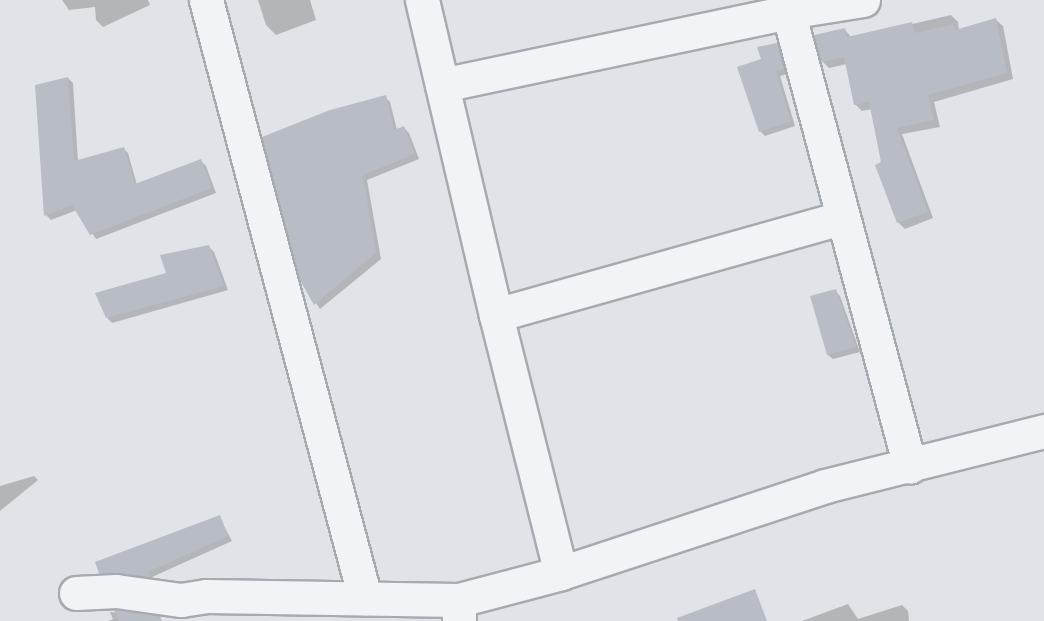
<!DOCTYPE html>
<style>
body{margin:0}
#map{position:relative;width:1044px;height:621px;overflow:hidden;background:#e0e3e7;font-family:Cabin,sans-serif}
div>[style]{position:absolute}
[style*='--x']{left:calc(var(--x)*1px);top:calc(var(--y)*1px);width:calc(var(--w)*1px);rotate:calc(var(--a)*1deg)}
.shadow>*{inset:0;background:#0003}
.building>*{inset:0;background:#b8bcc4}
.roads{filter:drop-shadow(2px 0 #a6aab1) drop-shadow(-2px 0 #a6aab1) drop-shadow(0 2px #a6aab1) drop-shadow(0 -2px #a6aab1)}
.minor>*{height:33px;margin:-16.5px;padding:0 16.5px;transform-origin:16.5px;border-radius:16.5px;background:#f2f3f6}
span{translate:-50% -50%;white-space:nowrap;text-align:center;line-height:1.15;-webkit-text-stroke:5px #eff1f5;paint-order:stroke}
</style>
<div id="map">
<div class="shadow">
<div style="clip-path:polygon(62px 0,148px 0,150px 5px,103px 27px,96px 20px,95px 7px,69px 10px)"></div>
<div style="clip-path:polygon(258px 0,310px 0,316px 20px,276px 35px,266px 25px)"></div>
<div style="clip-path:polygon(951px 15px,958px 22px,959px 30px,996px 20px,1003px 26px,1013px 79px,934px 102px,940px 127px,902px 134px,933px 218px,905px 229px,898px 222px,872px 109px,862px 111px,855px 104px,847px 64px,829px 68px,822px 61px,845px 30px,852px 38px)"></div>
<div style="clip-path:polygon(777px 44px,781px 49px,788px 74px,780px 76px,795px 126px,765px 136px,760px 131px,763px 60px)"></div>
<div style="clip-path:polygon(68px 78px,73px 83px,78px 162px,123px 148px,128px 153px,137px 185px,201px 161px,206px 166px,216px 193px,96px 239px,77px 210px,51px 220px,46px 215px,37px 86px)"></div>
<div style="clip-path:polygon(385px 97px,390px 102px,397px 130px,404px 128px,409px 133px,419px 159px,367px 180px,381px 259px,320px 309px,301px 280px)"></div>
<div style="clip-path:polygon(209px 247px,214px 252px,228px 290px,112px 323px,107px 318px)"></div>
<div style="clip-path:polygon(835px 291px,840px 296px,860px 352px,833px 359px,828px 355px)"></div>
<div style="clip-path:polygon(34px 476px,38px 480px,0 511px,0 486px)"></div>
<div style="clip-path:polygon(219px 517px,232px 541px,152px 577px,154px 581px,106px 577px,101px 572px)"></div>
<div style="clip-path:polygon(848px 604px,858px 619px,902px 605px,908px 611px,909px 621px,802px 621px)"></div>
<div style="clip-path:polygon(110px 612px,159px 617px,162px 621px,108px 621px,113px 619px)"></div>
</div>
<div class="building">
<div style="clip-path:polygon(996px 18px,1007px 73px,928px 95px,934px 120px,897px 128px,928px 212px,897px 223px,875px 165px,881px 162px,869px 102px,854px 105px,844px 57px,821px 62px,814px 35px,845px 28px,847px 37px,912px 22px,915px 33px,954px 24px,955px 30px)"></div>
<div style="clip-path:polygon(777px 43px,784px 69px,776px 71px,791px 121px,759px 132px,737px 67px,761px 59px,757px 47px)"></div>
<div style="clip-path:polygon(68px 77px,74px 161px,124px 147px,135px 184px,201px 159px,212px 188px,90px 235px,72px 205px,44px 216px,35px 85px)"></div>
<div style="clip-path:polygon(386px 95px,394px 130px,404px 126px,415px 154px,363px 175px,376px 253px,314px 305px,300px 280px,262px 137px,330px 110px)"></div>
<div style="clip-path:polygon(209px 245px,224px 286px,106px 318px,95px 293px,166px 273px,160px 255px)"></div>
<div style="clip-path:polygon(836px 289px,856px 347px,827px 355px,810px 296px)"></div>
<div style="clip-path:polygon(220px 515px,228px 536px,148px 572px,150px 577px,99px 573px,95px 562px)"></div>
<div style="clip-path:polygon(755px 589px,767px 621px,678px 621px,677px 618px)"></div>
<div style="clip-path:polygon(114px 610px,160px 616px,162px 621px,119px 621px)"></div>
</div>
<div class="roads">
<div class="minor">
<div style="--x:206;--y:0;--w:619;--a:75.11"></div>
<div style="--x:422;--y:0;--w:324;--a:76.8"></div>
<div style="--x:496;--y:315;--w:266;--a:75.9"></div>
<div style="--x:785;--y:0;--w:483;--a:75"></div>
<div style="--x:442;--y:85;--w:354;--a:-11.9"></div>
<div style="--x:788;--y:12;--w:76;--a:-9.1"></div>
<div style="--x:496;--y:315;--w:359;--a:-15.7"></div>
<div style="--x:76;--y:593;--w:40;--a:-2.9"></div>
<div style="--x:116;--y:591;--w:66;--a:7.9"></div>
<div style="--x:181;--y:600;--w:25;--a:-9"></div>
<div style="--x:206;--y:596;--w:253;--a:0.9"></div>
<div style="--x:459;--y:621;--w:21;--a:-90"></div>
<div style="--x:459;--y:600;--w:106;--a:-14.8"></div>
<div style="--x:561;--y:573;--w:278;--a:-18.2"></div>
<div style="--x:825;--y:486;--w:226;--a:-14.1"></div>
</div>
</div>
</div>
